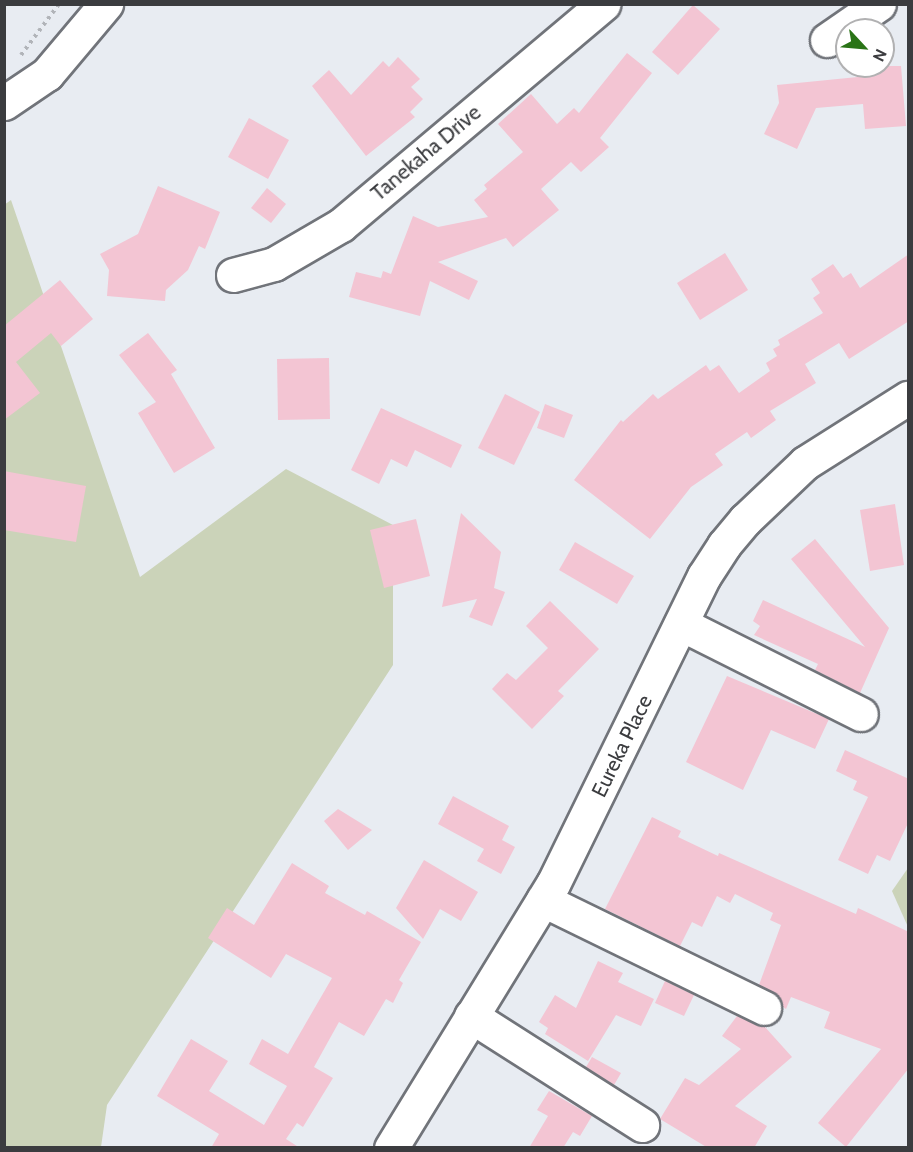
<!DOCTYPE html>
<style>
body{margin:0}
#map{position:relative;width:913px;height:1152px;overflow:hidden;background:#e8ecf2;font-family:Cabin,sans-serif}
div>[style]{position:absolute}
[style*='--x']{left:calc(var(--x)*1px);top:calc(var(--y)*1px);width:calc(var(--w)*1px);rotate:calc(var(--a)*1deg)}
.green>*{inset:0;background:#cbd3b9}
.building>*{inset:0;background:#f3c5d3}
.path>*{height:4px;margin-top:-2px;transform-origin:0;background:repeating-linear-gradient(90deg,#b1b4b9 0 3px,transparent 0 7.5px)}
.roads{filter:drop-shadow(2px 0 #71747a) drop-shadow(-2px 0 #71747a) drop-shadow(0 2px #71747a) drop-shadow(0 -2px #71747a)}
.minor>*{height:33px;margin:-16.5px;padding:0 16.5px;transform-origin:16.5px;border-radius:16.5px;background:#fff}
.major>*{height:33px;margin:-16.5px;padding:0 16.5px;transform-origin:16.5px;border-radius:16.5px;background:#fff}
span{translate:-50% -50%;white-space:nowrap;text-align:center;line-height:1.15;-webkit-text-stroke:4.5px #fff;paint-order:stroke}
.street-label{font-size:21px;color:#3b3c3f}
.frame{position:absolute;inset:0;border:6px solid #3b3c3f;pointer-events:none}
.north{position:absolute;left:835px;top:18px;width:60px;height:60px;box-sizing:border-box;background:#fff;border:2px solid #b1b1b2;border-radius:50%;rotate:116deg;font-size:16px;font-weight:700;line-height:24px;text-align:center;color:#3b3c3f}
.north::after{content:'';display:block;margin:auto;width:21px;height:27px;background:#2a7417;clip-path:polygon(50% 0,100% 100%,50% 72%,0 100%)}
</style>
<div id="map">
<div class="green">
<div style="clip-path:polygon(11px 200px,140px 577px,286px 469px,393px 525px,393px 665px,107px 1105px,101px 1147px,5px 1148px,4px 205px)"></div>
<div style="clip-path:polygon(908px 868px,908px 927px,892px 891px)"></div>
</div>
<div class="building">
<div style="clip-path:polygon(693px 5px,720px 29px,678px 75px,652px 52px)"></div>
<div style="clip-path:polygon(627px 53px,652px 73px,600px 138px,609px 147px,581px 172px,571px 162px,541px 189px,559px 210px,513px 247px,506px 238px,438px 262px,478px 281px,469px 300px,430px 281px,420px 316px,349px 297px,356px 272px,381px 278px,383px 271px,391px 274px,413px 216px,438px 227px,488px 217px,474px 200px,487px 189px,484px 185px,523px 152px,498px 124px,531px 94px,557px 124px,574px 108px,579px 113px)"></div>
<div style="clip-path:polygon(398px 57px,420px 79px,411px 87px,423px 99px,410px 112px,415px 117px,366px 156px,312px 86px,329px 70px,351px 95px,383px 61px,389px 67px)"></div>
<div style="clip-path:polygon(878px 66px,901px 66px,906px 126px,865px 129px,863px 104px,816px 108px,797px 149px,764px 134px,779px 103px,777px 85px,878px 75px)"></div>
<div style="clip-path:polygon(249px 118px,289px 140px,268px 179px,228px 157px)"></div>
<div style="clip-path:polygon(158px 186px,220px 212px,205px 249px,199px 246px,188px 270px,166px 290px,165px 301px,107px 296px,109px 270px,100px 254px,138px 234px)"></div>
<div style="clip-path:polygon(267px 188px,286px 204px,271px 223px,251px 208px)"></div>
<div style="clip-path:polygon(725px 253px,748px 290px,700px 320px,677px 283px)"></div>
<div style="clip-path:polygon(909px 254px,909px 321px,849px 359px,839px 343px,805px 364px,816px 383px,770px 411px,776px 420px,751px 438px,747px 432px,715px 454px,723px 465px,691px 487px,650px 539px,574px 480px,621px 420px,623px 422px,653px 394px,658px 399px,706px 365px,710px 371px,719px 365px,739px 393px,770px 371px,766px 363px,777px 356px,773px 349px,780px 345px,778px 340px,823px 313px,813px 298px,820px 293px,811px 279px,833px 264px,843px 278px,851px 273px,860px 288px)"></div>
<div style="clip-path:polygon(60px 280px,93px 319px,61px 346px,51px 333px,16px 362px,40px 393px,4px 420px,4px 326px)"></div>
<div style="clip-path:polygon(148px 333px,177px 370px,171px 374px,215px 448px,174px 473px,138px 413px,156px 402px,119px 355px)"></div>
<div style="clip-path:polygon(329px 358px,330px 419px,278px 420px,277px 359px)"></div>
<div style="clip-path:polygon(505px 394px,540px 412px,514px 465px,478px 448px)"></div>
<div style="clip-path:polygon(545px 404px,573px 415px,564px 438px,537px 428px)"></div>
<div style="clip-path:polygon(381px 408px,462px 445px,451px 468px,415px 450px,407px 467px,391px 459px,379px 484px,351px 470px)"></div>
<div style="clip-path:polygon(4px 471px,86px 486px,76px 542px,4px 530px)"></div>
<div style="clip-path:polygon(895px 504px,904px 565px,870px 571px,860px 510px)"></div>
<div style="clip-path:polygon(461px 513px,501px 552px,494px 588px,505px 592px,492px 626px,469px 617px,477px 599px,442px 607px)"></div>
<div style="clip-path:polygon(416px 519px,430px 576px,384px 588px,370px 530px)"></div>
<div style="clip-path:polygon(815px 539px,889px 628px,860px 693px,815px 670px,818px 664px,754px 635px,760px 626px,753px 621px,763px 600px,865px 647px,791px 559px)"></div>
<div style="clip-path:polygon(575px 542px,634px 576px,617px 604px,559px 570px)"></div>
<div style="clip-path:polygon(550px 601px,599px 649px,558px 691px,564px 696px,532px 729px,492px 689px,507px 673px,516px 680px,548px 648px,526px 626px)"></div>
<div style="clip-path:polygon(727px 676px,829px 719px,815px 749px,771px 730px,743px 790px,686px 762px)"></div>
<div style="clip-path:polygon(845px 750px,909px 779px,909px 821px,890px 861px,877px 855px,868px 874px,838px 860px,868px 797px,853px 790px,857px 781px,836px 771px)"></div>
<div style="clip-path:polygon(453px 796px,509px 826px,502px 840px,515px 847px,501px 874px,477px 861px,484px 849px,438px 824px)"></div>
<div style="clip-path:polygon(338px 809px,372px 830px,348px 850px,324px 821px)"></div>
<div style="clip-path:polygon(652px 817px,681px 831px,678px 837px,718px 856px,719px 853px,856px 914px,858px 908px,909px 932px,909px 1068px,846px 1147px,818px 1123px,881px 1049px,824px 1028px,830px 1012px,791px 997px,786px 1009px,783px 1007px,779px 997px,759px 985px,781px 925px,770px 920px,773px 913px,735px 894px,730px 903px,717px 896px,702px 927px,692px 922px,680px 946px,605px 909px)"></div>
<div style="clip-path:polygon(424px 860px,478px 892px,461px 921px,440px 909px,423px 939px,396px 908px)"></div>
<div style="clip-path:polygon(292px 863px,329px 886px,325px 893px,365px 915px,367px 911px,421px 942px,399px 980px,403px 983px,393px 1003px,386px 999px,364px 1036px,339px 1022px,314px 1067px,333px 1078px,303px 1127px,297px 1123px,286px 1139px,300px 1148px,211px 1148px,219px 1134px,157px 1096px,191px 1039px,228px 1061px,209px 1091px,264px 1125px,287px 1086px,249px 1064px,262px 1039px,288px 1054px,332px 978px,286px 954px,271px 978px,208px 938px,227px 908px,254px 925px)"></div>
<div style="clip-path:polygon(598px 961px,623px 973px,618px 982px,654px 999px,641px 1026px,616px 1015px,588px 1061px,545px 1034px,548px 1028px,539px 1022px,555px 995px,576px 1008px)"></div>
<div style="clip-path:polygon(665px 981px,694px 995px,684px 1016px,655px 1003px)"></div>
<div style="clip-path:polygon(737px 1016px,765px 1027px,792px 1057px,735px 1106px,767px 1126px,754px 1148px,708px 1148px,660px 1119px,685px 1078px,699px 1085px,741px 1049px,722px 1036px)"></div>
<div style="clip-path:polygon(592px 1057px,621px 1073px,614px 1085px,586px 1067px)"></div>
<div style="clip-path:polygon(549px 1091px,592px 1116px,580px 1136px,573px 1132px,563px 1148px,529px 1148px,548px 1116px,537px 1110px)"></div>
</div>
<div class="path">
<div style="--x:21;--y:55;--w:64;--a:-53.3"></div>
</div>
<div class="roads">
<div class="minor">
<div style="--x:827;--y:40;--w:63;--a:-34.7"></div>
<div style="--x:233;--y:275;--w:42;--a:-15"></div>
<div style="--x:274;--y:264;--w:78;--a:-30.2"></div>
<div style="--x:341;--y:225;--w:343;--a:-40.1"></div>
<div style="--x:681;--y:624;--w:201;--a:26.6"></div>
<div style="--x:543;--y:900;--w:246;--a:26"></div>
<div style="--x:471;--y:1016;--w:203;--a:32.5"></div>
<div style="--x:391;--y:1148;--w:310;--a:-58.5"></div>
<div style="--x:553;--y:884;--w:343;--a:-63.9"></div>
<div style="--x:704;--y:576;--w:37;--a:-57"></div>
<div style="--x:724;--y:545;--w:33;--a:-50"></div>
<div style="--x:745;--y:520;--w:83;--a:-43.5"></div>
<div style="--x:805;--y:463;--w:122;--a:-32.3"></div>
</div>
<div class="major">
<div style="--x:4;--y:103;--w:52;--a:-34"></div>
<div style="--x:47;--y:74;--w:92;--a:-49.9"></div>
</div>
</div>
<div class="street-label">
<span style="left:426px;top:153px;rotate:-40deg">Tanekaha Drive</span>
<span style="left:622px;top:746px;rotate:-64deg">Eureka Place</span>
</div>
<div class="frame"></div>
<div class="north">N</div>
</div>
